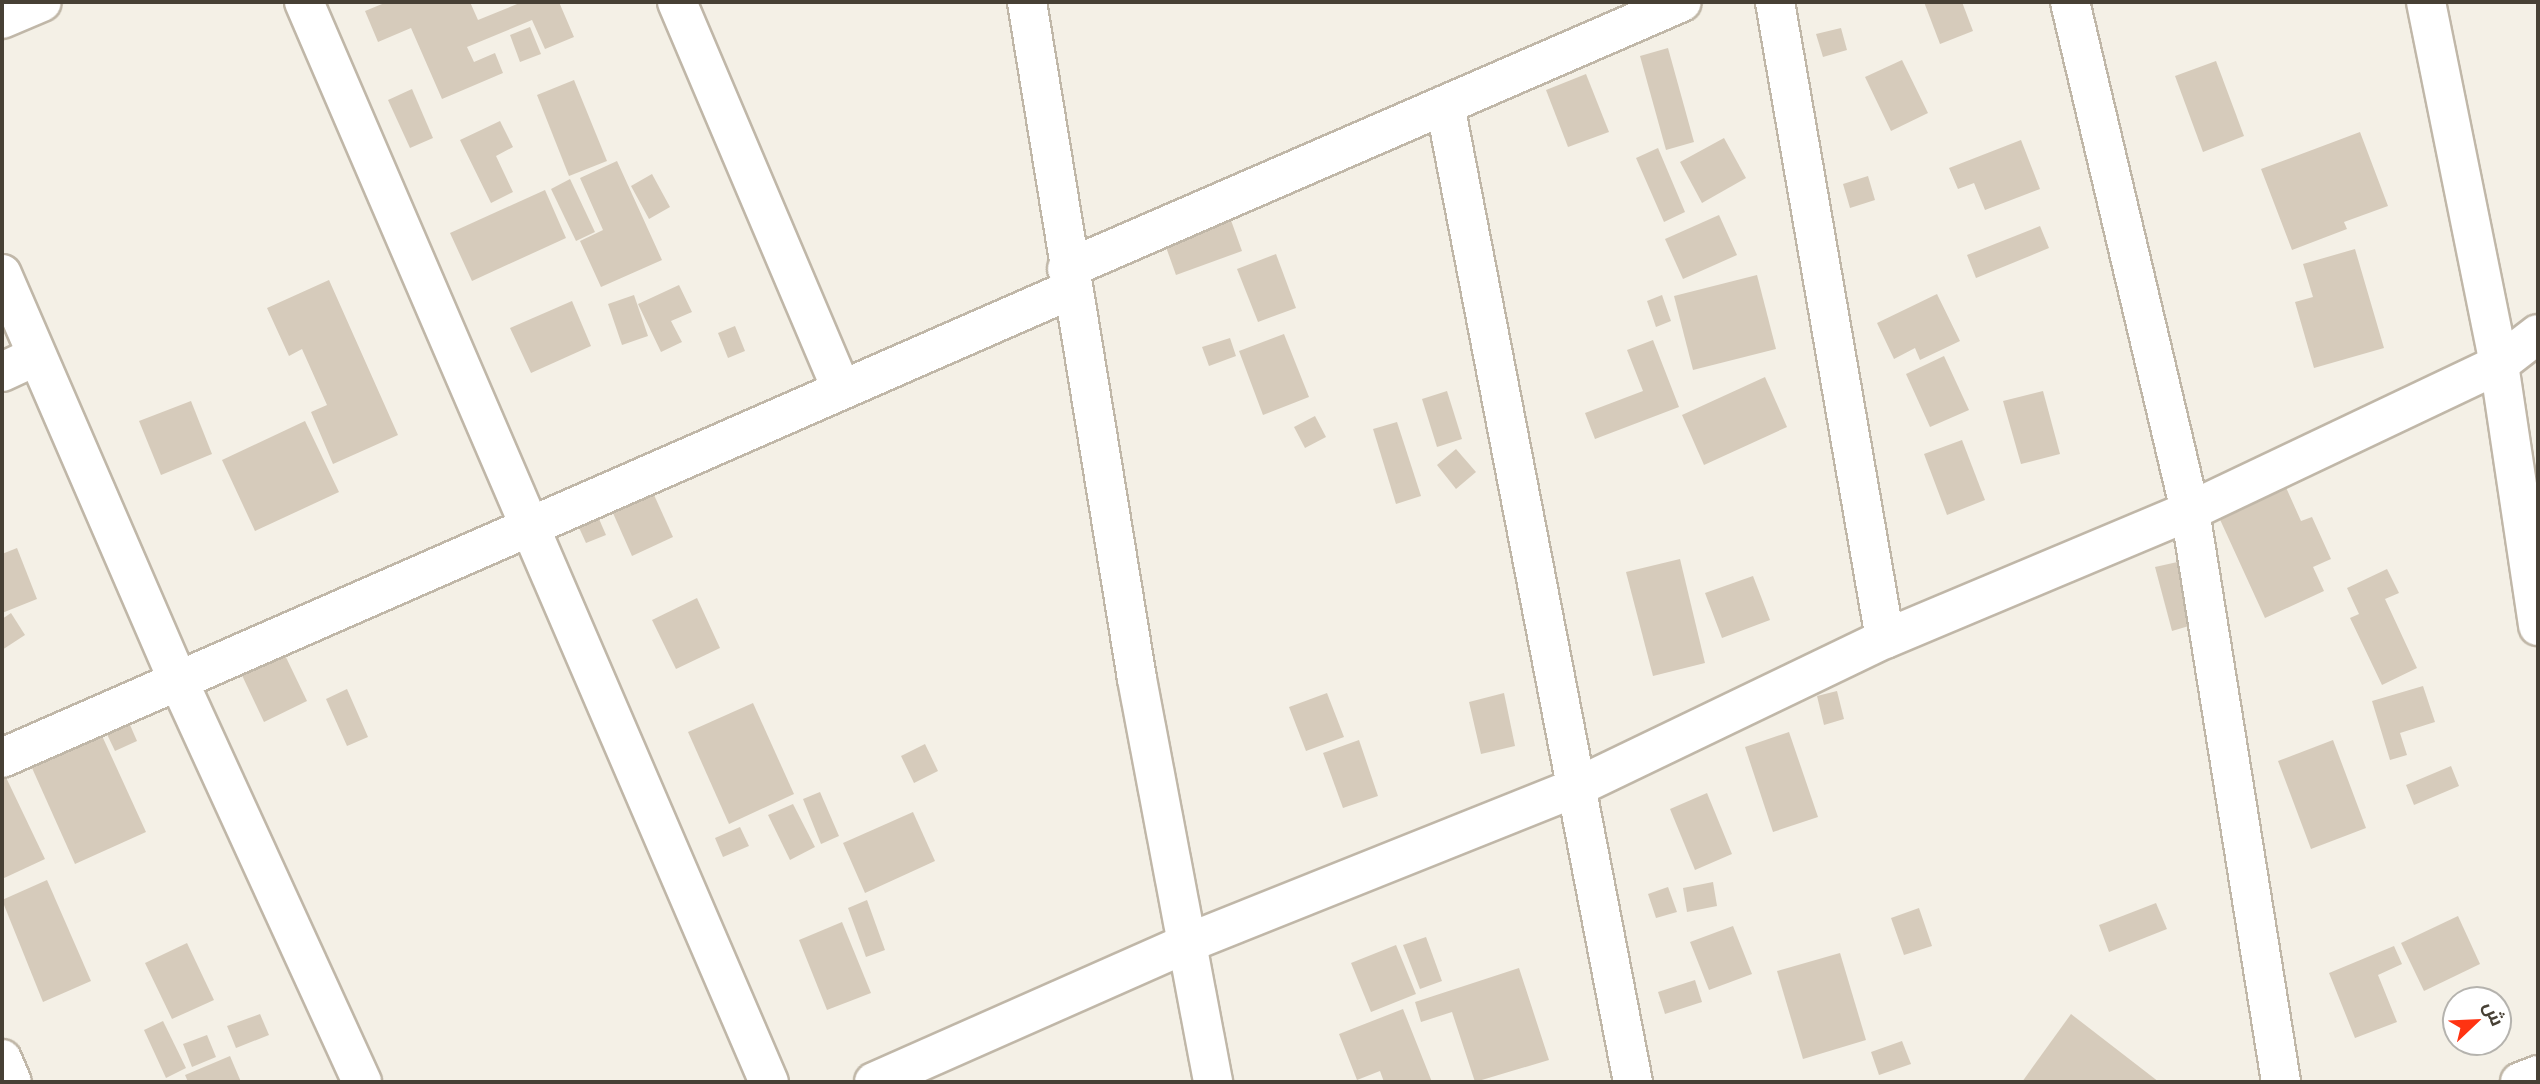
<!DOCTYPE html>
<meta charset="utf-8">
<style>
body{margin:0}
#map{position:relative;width:2540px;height:1084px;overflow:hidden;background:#f4f0e6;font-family:"Archivo Narrow",Cairo,sans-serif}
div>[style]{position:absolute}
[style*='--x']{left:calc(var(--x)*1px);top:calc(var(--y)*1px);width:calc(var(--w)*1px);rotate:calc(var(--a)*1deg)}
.building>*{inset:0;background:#d6cbbb}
.roads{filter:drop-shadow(2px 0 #c0b7a8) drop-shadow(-2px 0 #c0b7a8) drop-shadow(0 2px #c0b7a8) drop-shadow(0 -2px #c0b7a8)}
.minor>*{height:38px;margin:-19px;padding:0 19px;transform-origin:19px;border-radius:19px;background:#fff}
span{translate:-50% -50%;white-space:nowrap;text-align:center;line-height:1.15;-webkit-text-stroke:6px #fff;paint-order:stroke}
.frame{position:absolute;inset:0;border:4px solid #474035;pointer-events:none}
.north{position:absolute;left:2442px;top:986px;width:70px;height:70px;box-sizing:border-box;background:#fff;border:2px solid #b5b3ae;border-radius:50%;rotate:67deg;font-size:19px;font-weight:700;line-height:28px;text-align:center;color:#474035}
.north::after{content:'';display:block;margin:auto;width:24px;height:32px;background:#ff3312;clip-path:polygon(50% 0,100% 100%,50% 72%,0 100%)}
</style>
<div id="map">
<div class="building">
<div style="clip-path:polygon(387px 2px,470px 2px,478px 20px,522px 2px,559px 2px,574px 37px,545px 49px,532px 20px,467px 47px,474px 62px,495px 53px,503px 73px,442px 99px,411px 28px,378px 42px,365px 11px)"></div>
<div style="clip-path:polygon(1924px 2px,1962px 2px,1973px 31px,1940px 44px)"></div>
<div style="clip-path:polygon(530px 27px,541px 54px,520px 62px,510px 35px)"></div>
<div style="clip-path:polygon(1841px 28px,1847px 50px,1823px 57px,1816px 34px)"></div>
<div style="clip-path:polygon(1668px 48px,1694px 142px,1666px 150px,1640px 56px)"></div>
<div style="clip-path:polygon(1902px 60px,1928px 113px,1891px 131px,1865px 77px)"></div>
<div style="clip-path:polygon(2216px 61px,2244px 136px,2203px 152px,2175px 76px)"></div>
<div style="clip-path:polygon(1586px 74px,1609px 132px,1568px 147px,1546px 90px)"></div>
<div style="clip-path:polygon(574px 80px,607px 161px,569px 176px,537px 95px)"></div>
<div style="clip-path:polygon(412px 89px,433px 138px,410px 148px,388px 100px)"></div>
<div style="clip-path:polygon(500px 121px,513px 147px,496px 156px,513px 192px,491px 203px,460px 140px)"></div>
<div style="clip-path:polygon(2360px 132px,2388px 206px,2344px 222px,2347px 229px,2292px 250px,2261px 169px)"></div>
<div style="clip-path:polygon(1724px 138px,1746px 178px,1702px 203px,1680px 162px)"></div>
<div style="clip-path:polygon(2021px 140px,2040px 189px,1985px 210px,1974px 183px,1958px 189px,1949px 168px)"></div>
<div style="clip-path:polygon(1658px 148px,1685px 212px,1664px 222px,1636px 158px)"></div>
<div style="clip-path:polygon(617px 161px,662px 260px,601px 287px,580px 241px,603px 230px,580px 178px)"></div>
<div style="clip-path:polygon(652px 174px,670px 207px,649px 219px,631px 186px)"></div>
<div style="clip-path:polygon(1868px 176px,1875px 200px,1850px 208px,1843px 184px)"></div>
<div style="clip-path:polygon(570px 179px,595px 232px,576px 241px,551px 189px)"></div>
<div style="clip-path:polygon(545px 190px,566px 238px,472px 281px,450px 233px)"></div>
<div style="clip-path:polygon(1228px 212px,1242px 251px,1176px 275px,1162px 236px)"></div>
<div style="clip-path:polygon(1719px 215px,1737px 255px,1683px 279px,1665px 239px)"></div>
<div style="clip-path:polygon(2040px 226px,2049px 248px,1976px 278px,1967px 255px)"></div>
<div style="clip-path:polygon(2355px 249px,2384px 348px,2314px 368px,2295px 302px,2313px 297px,2303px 264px)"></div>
<div style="clip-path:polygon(1276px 254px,1296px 308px,1258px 322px,1237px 269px)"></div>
<div style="clip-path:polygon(1757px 275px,1776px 349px,1693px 370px,1674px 296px)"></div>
<div style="clip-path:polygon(329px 280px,398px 435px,333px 464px,311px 412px,327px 405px,302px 349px,289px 356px,267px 308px)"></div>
<div style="clip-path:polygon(679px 285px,692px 312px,671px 321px,682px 342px,661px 352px,638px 304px)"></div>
<div style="clip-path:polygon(1937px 294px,1960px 341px,1920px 360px,1915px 348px,1894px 359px,1877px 323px)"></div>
<div style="clip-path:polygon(634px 295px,648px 336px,622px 345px,608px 304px)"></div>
<div style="clip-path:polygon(1662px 295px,1671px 321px,1656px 327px,1647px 301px)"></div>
<div style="clip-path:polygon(572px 301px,591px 346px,531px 373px,510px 328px)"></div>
<div style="clip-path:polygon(735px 326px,745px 351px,728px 358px,718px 333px)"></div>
<div style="clip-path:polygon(1284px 334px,1309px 397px,1263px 415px,1239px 351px)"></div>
<div style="clip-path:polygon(1230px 338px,1236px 356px,1209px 366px,1202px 347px)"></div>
<div style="clip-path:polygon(1653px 340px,1679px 407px,1595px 439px,1585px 413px,1643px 391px,1627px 350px)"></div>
<div style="clip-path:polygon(1944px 356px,1969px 410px,1930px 427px,1906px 374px)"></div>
<div style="clip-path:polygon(1765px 377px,1787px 427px,1704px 465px,1682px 415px)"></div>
<div style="clip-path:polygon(1447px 391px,1462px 439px,1437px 447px,1422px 399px)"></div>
<div style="clip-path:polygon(2043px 391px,2060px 454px,2021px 464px,2003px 401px)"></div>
<div style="clip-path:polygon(191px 401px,212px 454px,161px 475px,139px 421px)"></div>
<div style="clip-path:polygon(1315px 416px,1326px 437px,1305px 448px,1294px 427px)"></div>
<div style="clip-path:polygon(305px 421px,339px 492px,255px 531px,222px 460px)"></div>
<div style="clip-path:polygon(1397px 422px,1421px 496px,1396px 504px,1373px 429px)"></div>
<div style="clip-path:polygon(1962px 440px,1985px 500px,1947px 515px,1924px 454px)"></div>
<div style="clip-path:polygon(1456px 449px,1476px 472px,1456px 489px,1437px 465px)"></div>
<div style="clip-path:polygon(2284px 483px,2301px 521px,2312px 517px,2331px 559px,2313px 567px,2324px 591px,2265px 618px,2217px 513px)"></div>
<div style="clip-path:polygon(650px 486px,673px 537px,632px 556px,609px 504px)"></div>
<div style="clip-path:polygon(596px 512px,606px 535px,586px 543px,576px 521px)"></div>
<div style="clip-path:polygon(17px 548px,37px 599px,2px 613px,2px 554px)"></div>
<div style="clip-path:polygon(1680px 559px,1705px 663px,1653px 676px,1626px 572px)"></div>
<div style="clip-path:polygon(2182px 561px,2199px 623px,2172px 631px,2155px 567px)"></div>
<div style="clip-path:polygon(2387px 569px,2399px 593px,2385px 599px,2417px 668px,2382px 685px,2350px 618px,2359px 614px,2347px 588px)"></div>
<div style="clip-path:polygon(1753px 576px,1770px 620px,1722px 638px,1705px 593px)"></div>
<div style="clip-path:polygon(697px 598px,720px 648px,676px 669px,652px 620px)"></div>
<div style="clip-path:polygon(11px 613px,25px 635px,2px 650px,2px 619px)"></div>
<div style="clip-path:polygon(282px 649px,307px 701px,264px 722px,239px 669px)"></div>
<div style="clip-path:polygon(2423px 686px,2435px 722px,2400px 733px,2407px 755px,2390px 760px,2372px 701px)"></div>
<div style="clip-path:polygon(347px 689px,368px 737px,347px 746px,326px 699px)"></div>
<div style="clip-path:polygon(1837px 691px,1844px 719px,1824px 725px,1817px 696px)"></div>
<div style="clip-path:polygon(1327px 693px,1344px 737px,1306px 751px,1289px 707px)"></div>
<div style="clip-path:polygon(1504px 693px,1515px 746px,1481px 754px,1469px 702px)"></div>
<div style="clip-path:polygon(753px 703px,794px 794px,729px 824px,688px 732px)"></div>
<div style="clip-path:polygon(127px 718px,137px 741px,115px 751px,104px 728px)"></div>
<div style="clip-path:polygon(98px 727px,146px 832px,75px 864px,28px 759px)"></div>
<div style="clip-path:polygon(1789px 732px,1818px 817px,1773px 832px,1745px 747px)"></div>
<div style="clip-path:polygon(1359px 740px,1378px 796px,1343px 808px,1323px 753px)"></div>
<div style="clip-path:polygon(2333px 740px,2366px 828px,2311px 849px,2278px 761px)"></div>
<div style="clip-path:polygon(925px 744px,938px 771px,914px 783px,901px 756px)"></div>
<div style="clip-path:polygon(2451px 766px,2459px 786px,2414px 805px,2406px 785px)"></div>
<div style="clip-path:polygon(2px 769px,45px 859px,2px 879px)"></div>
<div style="clip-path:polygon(820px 792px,839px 836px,821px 844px,803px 799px)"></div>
<div style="clip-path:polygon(1707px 793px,1732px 854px,1695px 870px,1670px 809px)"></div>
<div style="clip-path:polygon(793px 804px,815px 847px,790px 860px,768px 815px)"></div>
<div style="clip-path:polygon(913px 812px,935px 861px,865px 893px,843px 843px)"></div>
<div style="clip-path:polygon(740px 827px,749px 846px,723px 857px,715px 838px)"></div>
<div style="clip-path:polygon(47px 880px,91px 981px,43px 1002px,2px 900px)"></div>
<div style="clip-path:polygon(1713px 882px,1717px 906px,1687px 912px,1683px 888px)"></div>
<div style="clip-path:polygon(1668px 887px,1677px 912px,1656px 918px,1648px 894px)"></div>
<div style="clip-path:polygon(867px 900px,885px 950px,866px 957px,848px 908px)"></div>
<div style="clip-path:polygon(2156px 903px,2167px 929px,2109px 952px,2099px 925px)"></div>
<div style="clip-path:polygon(1919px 908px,1932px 946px,1904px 955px,1891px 918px)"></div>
<div style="clip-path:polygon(2458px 916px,2480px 964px,2424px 991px,2401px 943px)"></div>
<div style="clip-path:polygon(842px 922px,871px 993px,827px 1010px,799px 940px)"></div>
<div style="clip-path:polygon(1733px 926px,1752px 974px,1709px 990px,1690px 942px)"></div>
<div style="clip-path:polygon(1426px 937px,1442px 981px,1420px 989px,1403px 945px)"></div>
<div style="clip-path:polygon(187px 943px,214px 1000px,172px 1019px,145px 963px)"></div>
<div style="clip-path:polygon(1396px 945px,1416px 994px,1371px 1012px,1351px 963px)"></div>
<div style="clip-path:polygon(2394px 946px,2402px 964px,2378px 975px,2397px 1022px,2355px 1038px,2329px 973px)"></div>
<div style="clip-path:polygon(1840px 953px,1866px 1040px,1803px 1059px,1777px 971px)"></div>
<div style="clip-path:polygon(1519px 968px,1549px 1060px,1475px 1082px,1452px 1012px,1421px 1022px,1415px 1002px)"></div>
<div style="clip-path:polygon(1695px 980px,1702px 1002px,1665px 1014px,1658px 992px)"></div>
<div style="clip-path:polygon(1403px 1009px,1432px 1082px,1384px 1082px,1380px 1071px,1357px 1080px,1339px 1034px)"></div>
<div style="clip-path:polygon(260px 1014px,269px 1035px,236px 1048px,227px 1026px)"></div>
<div style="clip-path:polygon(2071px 1014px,2159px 1082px,2022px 1082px)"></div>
<div style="clip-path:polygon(163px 1021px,186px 1068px,166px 1078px,144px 1030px)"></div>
<div style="clip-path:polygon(207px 1035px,216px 1057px,192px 1067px,183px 1044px)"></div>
<div style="clip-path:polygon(1902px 1041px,1911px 1064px,1879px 1075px,1871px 1052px)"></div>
<div style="clip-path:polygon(230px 1056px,241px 1082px,188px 1082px,185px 1075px)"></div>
</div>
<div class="roads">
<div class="minor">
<div style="--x:304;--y:2;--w:1176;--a:66.71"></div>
<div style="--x:677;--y:2;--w:419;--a:67"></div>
<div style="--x:1027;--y:2;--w:686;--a:80.77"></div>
<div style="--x:1137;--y:679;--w:410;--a:79.3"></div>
<div style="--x:1775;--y:2;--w:646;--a:80.2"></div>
<div style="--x:2070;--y:2;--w:523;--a:76.73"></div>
<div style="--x:2190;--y:511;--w:578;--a:80.94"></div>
<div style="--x:2426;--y:2;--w:369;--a:78.6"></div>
<div style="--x:2499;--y:364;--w:265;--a:81.5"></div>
<div style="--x:2;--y:19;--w:43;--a:-23"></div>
<div style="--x:1445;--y:105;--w:995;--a:79.11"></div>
<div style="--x:1067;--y:269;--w:670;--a:-23.47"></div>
<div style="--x:2;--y:274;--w:443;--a:66.6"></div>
<div style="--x:178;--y:680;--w:442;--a:65.4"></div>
<div style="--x:2;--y:372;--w:38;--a:-25"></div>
<div style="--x:2;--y:758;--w:1166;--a:-23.66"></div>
<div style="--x:2;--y:1059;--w:25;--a:67"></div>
<div style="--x:874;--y:1082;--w:340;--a:-23.9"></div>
<div style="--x:1185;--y:944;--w:422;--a:-21.8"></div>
<div style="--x:1577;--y:787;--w:342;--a:-25.7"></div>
<div style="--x:1885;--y:639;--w:331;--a:-22.8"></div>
<div style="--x:2190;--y:511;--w:342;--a:-25.4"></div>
<div style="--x:2499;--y:364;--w:49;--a:-37.6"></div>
<div style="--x:2520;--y:1082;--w:19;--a:-21"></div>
</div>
</div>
<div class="frame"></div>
<div class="north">ش</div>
</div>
